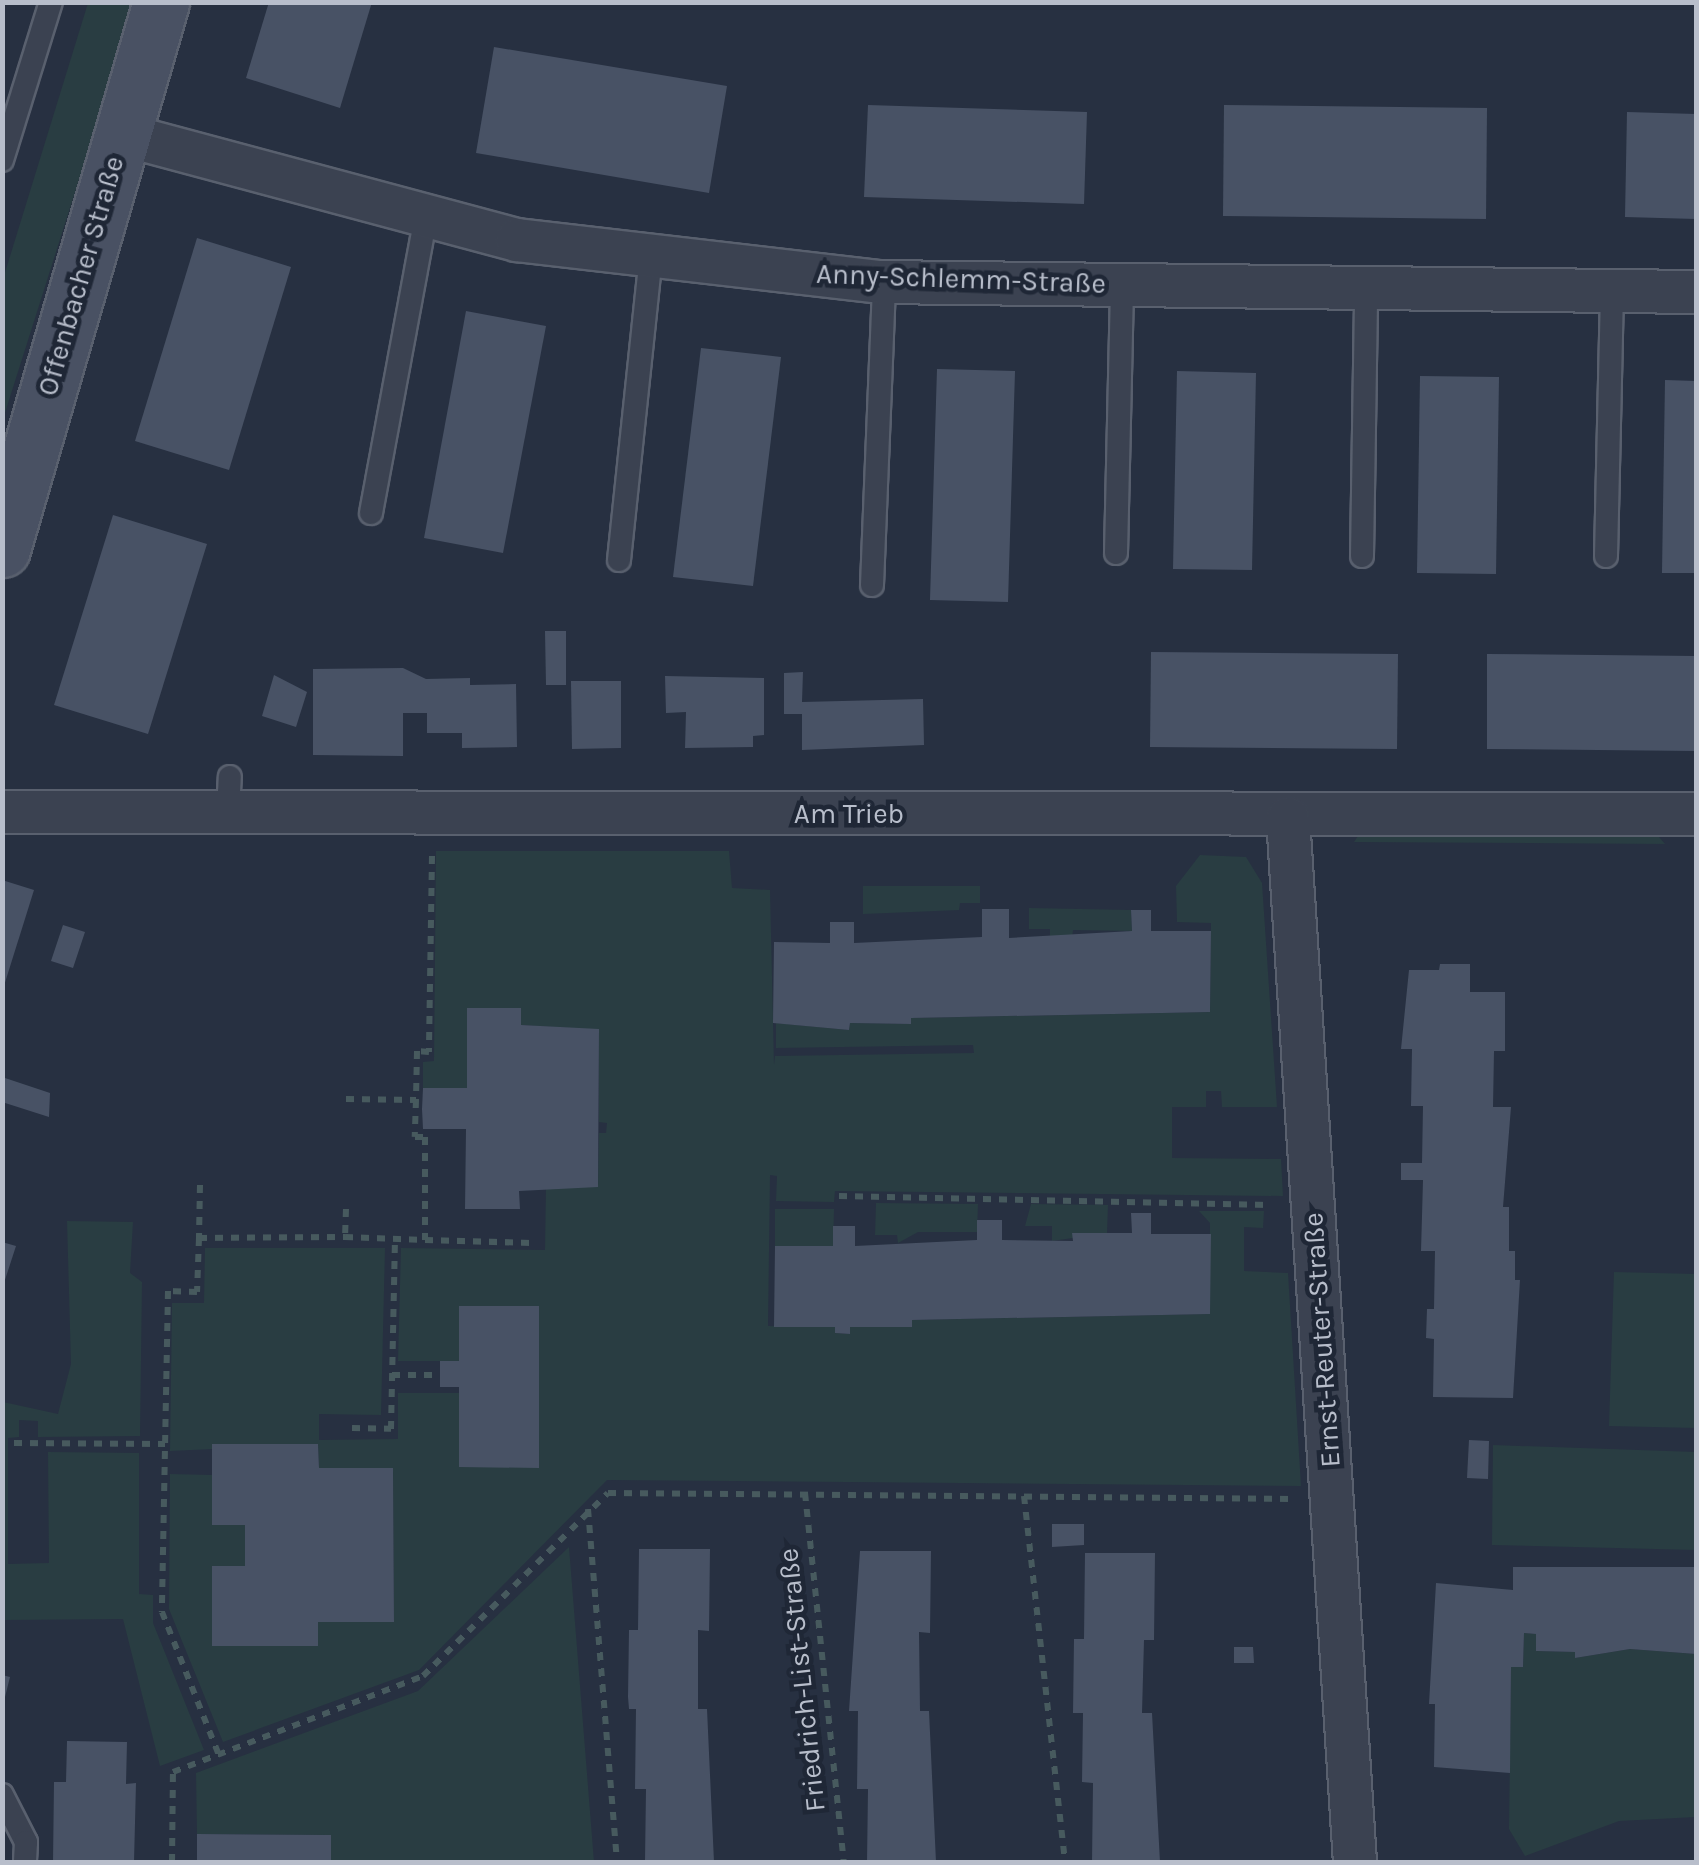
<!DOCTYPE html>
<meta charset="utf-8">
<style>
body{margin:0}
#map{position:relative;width:1699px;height:1865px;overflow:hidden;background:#273041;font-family:Karla,sans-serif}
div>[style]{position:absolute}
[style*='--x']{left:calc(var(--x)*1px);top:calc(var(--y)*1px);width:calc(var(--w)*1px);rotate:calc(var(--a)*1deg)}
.green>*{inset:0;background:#293d42}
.building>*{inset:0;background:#485265}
.path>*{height:6px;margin-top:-3px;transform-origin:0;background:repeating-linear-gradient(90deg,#475a5e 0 8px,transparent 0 16px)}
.roads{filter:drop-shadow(2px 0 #59606e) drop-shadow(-2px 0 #59606e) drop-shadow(0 2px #59606e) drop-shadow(0 -2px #59606e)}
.lane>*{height:22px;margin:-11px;padding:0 11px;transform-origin:11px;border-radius:11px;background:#3b4251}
.street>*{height:42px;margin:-21px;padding:0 21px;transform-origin:21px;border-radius:21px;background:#3b4251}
.secondary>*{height:55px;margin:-27.5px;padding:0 27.5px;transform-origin:27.5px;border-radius:27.5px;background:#495163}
span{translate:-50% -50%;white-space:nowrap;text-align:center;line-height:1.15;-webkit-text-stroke:9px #1f2736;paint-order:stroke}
.street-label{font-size:28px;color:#b8becb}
.frame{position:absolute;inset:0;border:5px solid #b8becb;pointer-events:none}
</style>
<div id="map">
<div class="green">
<div style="clip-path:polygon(88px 3px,135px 3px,3px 419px,3px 279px)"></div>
<div style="clip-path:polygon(1364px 827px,1653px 830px,1665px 844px,1354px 842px)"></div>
<div style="clip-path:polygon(436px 851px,729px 851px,732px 888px,770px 890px,774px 1065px,775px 1056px,974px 1053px,973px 1045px,776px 1048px,776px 1023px,849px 1030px,850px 1023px,910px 1024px,911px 1018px,1210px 1012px,1211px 923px,1177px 922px,1176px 886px,1200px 855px,1246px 857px,1262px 883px,1277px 1107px,1222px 1107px,1221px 1091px,1206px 1091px,1206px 1107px,1172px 1107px,1172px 1158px,1281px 1159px,1283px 1196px,835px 1191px,834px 1202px,776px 1201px,777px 1176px,770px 1175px,768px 1326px,835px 1327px,835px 1333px,849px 1334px,850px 1327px,911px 1327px,912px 1320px,1209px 1314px,1210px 1223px,1199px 1211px,1264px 1211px,1263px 1228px,1244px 1227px,1244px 1271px,1288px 1273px,1301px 1486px,607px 1480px,419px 1670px,223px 1742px,169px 1609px,170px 1474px,212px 1475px,318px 1622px,394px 1621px,393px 1468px,319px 1468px,318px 1444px,170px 1451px,172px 1303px,204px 1303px,205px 1248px,385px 1248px,381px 1415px,319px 1414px,319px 1440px,398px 1439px,398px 1393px,459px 1393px,459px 1467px,539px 1467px,539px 1306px,460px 1306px,459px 1361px,398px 1361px,401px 1248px,545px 1250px,546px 1186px,598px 1186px,599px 1133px,606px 1133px,607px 1123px,599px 1122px,599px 1030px,521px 1025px,520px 1008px,468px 1008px,467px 1088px,423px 1088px,423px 1062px,434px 1061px)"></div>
<div style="clip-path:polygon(863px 886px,980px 886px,980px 903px,960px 903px,959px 910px,863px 914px)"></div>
<div style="clip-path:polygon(1029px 908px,1131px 910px,1132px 931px,1073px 930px,1072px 938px,1050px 938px,1050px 929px,1029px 929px)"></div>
<div style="clip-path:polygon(876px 1203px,978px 1204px,977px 1232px,918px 1232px,898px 1243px,897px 1235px,875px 1235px)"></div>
<div style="clip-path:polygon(1031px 1204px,1108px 1205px,1107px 1233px,1052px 1241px,1052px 1226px,1025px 1226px)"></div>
<div style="clip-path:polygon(775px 1209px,834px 1209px,833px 1246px,775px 1246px)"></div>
<div style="clip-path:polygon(67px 1221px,133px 1222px,130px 1273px,142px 1282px,140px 1436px,38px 1437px,38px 1421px,19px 1420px,19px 1437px,8px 1438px,8px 1564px,49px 1563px,48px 1452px,139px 1453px,139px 1594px,153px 1595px,153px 1623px,204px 1750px,160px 1766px,123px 1619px,3px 1620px,3px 1402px,58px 1414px,71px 1364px)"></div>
<div style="clip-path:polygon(1614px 1272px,1696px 1274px,1696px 1428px,1609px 1426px)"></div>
<div style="clip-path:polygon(1493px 1445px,1696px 1452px,1696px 1550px,1492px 1545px)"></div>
<div style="clip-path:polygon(569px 1547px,594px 1862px,331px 1862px,330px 1835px,197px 1834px,196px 1773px,418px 1691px)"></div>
<div style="clip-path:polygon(1524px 1633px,1536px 1634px,1536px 1651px,1575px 1652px,1575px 1658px,1630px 1649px,1696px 1654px,1696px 1817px,1619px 1821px,1525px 1856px,1509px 1829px,1511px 1667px,1523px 1667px)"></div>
</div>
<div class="building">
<div style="clip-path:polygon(269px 2px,372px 2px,340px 108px,246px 78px)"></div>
<div style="clip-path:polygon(494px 47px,727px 86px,709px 193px,476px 153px)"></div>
<div style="clip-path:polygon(868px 105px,1087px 112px,1084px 204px,864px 197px)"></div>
<div style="clip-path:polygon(1224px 105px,1487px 108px,1486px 219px,1223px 216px)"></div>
<div style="clip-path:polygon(1627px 112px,1696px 114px,1696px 219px,1625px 217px)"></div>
<div style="clip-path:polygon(197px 238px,291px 267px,229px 470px,135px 441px)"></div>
<div style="clip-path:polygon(466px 311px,546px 326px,503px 553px,424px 538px)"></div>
<div style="clip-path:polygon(701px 348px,781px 357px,753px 586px,673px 577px)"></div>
<div style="clip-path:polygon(937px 369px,1015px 371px,1008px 602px,930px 600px)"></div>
<div style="clip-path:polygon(1177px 371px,1256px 373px,1252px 570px,1173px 569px)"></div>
<div style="clip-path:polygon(1420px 376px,1499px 377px,1496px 574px,1417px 573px)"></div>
<div style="clip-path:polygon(1665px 380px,1696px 381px,1696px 573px,1662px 573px)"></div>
<div style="clip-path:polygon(113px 515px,207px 544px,148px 734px,54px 705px)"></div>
<div style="clip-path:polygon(545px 631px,566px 631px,566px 685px,546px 685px)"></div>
<div style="clip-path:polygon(1151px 652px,1398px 654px,1397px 749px,1150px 747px)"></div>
<div style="clip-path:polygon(1487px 654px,1696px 656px,1696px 751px,1487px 749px)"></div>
<div style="clip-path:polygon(403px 668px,426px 679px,470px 678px,470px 685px,516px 684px,517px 747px,462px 748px,462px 733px,427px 733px,427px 713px,403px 713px,403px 756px,313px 755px,313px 669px)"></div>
<div style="clip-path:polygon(803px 672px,802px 702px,923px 699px,924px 745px,802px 750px,802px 714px,784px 714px,784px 673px)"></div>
<div style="clip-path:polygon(274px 675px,307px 692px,296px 727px,262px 716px)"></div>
<div style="clip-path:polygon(665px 676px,764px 678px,764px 735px,753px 736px,753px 747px,685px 748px,686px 712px,666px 713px)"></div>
<div style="clip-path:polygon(571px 681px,621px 681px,621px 748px,572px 749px)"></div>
<div style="clip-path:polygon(2px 880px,34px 890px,3px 989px,2px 989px)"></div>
<div style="clip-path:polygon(982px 909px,1009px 909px,1009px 938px,1132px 931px,1131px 910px,1151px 910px,1151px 931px,1211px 931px,1210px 1012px,911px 1018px,911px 1024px,850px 1023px,849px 1030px,773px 1023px,774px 942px,830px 943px,830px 922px,854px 922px,854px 943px,982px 937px)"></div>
<div style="clip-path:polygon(63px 925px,85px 932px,73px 968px,51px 961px)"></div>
<div style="clip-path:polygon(1440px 964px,1470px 964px,1470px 992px,1505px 992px,1505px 1051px,1494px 1051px,1493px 1107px,1511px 1107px,1503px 1207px,1509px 1207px,1509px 1251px,1515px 1251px,1515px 1280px,1520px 1280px,1513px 1398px,1433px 1397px,1434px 1339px,1426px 1338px,1427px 1309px,1434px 1309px,1435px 1251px,1421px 1251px,1423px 1180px,1401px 1180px,1401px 1163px,1422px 1163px,1423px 1106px,1411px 1106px,1412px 1049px,1401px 1049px,1409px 970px,1439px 970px)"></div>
<div style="clip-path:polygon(467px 1008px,521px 1008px,521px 1025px,599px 1029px,598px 1187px,519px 1191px,520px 1209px,465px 1209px,466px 1129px,423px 1129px,422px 1109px,423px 1088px,467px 1088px)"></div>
<div style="clip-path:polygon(2px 1077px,50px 1093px,49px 1117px,2px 1102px)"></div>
<div style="clip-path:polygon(1131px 1213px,1151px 1213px,1151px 1234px,1211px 1234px,1210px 1314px,912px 1320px,912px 1327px,850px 1327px,850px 1334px,835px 1333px,835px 1327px,774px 1327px,775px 1246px,833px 1246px,833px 1226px,855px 1226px,855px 1246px,977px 1240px,977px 1220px,1002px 1220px,1002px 1240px,1073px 1241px,1072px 1233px,1132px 1233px)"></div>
<div style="clip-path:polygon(2px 1242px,16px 1246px,3px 1286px,2px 1286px)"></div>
<div style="clip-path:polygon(459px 1306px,539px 1306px,539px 1468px,459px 1467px,459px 1387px,440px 1387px,440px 1361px,459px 1361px)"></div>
<div style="clip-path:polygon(1469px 1440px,1489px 1441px,1488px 1479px,1467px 1478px)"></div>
<div style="clip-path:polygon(212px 1444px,318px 1444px,319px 1468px,393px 1468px,394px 1622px,318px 1622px,318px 1646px,212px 1646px,212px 1566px,245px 1566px,245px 1525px,212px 1525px)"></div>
<div style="clip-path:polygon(1052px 1524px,1084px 1524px,1084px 1545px,1052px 1547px)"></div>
<div style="clip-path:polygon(639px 1549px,710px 1549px,709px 1631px,698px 1630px,698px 1709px,707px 1709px,714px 1862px,645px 1861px,646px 1789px,635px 1789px,636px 1709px,629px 1709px,628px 1697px,629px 1630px,638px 1630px)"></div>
<div style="clip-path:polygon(860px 1551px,931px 1551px,930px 1633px,919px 1632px,920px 1711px,929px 1711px,936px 1862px,867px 1862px,868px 1789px,857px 1789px,858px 1711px,849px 1711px)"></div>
<div style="clip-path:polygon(1085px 1553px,1155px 1553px,1154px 1640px,1144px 1640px,1142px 1713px,1152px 1713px,1160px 1862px,1092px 1862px,1093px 1783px,1082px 1782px,1083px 1713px,1073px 1713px,1074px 1639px,1084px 1639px)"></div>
<div style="clip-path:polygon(1513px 1567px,1696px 1567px,1696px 1654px,1630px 1649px,1575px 1658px,1575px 1652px,1536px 1651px,1536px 1634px,1524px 1633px,1523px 1667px,1511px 1667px,1510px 1773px,1434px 1767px,1435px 1704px,1429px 1704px,1436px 1583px,1513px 1590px)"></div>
<div style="clip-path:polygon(1234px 1647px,1253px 1647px,1254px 1663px,1234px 1663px)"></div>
<div style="clip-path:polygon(2px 1675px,10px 1677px,4px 1701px,2px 1701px)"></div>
<div style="clip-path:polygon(67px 1741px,127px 1742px,126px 1784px,136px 1783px,134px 1862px,53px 1862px,54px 1782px,66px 1782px)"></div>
<div style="clip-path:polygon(197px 1834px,331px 1835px,331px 1862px,197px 1862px)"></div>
</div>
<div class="path">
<div style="--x:432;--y:856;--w:196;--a:90.9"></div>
<div style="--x:429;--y:1052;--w:12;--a:-175"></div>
<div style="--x:417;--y:1051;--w:49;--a:91.2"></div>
<div style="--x:416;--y:1100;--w:37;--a:92"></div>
<div style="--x:415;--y:1137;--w:10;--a:0"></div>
<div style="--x:425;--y:1137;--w:103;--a:90"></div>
<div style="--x:425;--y:1240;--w:106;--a:1.6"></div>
<div style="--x:346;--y:1099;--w:70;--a:0.8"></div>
<div style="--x:200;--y:1185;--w:53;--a:91.1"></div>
<div style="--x:199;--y:1238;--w:146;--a:-0.4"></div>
<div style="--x:839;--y:1196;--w:431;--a:1.2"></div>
<div style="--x:346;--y:1209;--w:28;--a:92"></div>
<div style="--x:345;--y:1237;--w:80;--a:2.1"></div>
<div style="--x:199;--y:1238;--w:54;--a:92.1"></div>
<div style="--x:197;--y:1292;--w:29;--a:-178"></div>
<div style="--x:168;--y:1291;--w:321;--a:91.1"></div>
<div style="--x:162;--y:1612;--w:154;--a:68.3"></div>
<div style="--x:392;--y:1375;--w:48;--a:0"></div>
<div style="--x:352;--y:1428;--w:39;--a:1"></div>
<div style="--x:391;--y:1429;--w:190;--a:-88.8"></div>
<div style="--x:14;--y:1443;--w:151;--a:0.4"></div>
<div style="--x:805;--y:1493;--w:371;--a:84"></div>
<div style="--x:1024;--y:1496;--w:368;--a:83.6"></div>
<div style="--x:588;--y:1509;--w:354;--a:85.3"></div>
<div style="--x:172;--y:1862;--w:90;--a:-89.4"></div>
<div style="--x:173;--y:1772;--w:268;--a:-21"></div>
<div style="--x:423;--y:1676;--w:260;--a:-44.7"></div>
<div style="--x:608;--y:1493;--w:683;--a:0.5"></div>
</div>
<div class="roads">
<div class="lane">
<div style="--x:2;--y:160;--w:165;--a:-72.8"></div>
<div style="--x:371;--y:513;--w:303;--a:-79.5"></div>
<div style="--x:1116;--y:553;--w:268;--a:-88.7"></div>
<div style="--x:1362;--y:556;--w:268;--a:-89.1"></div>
<div style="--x:1606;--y:556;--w:265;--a:-88.7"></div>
<div style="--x:619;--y:560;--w:307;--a:-84"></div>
<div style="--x:872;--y:585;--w:303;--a:-87.7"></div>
<div style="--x:228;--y:811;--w:34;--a:-87"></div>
<div style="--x:2;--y:1795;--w:53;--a:62.9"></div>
<div style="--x:26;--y:1842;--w:20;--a:93"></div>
</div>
<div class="street">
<div style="--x:121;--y:134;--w:410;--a:15"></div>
<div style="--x:517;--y:240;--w:364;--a:6.6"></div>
<div style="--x:879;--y:282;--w:817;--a:0.7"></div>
<div style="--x:2;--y:812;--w:1694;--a:0.07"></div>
<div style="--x:1288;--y:818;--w:1046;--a:86.33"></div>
</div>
<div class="secondary">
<div style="--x:2;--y:549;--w:570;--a:-73.79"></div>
</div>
</div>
<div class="street-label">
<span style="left:81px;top:276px;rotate:-74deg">Offenbacher Straße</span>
<span style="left:961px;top:279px;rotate:2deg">Anny-Schlemm-Straße</span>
<span style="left:849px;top:814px">Am Trieb</span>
<span style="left:1322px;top:1340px;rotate:-94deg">Ernst-Reuter-Straße</span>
<span style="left:802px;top:1680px;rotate:-96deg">Friedrich-List-Straße</span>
</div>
<div class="frame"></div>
</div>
